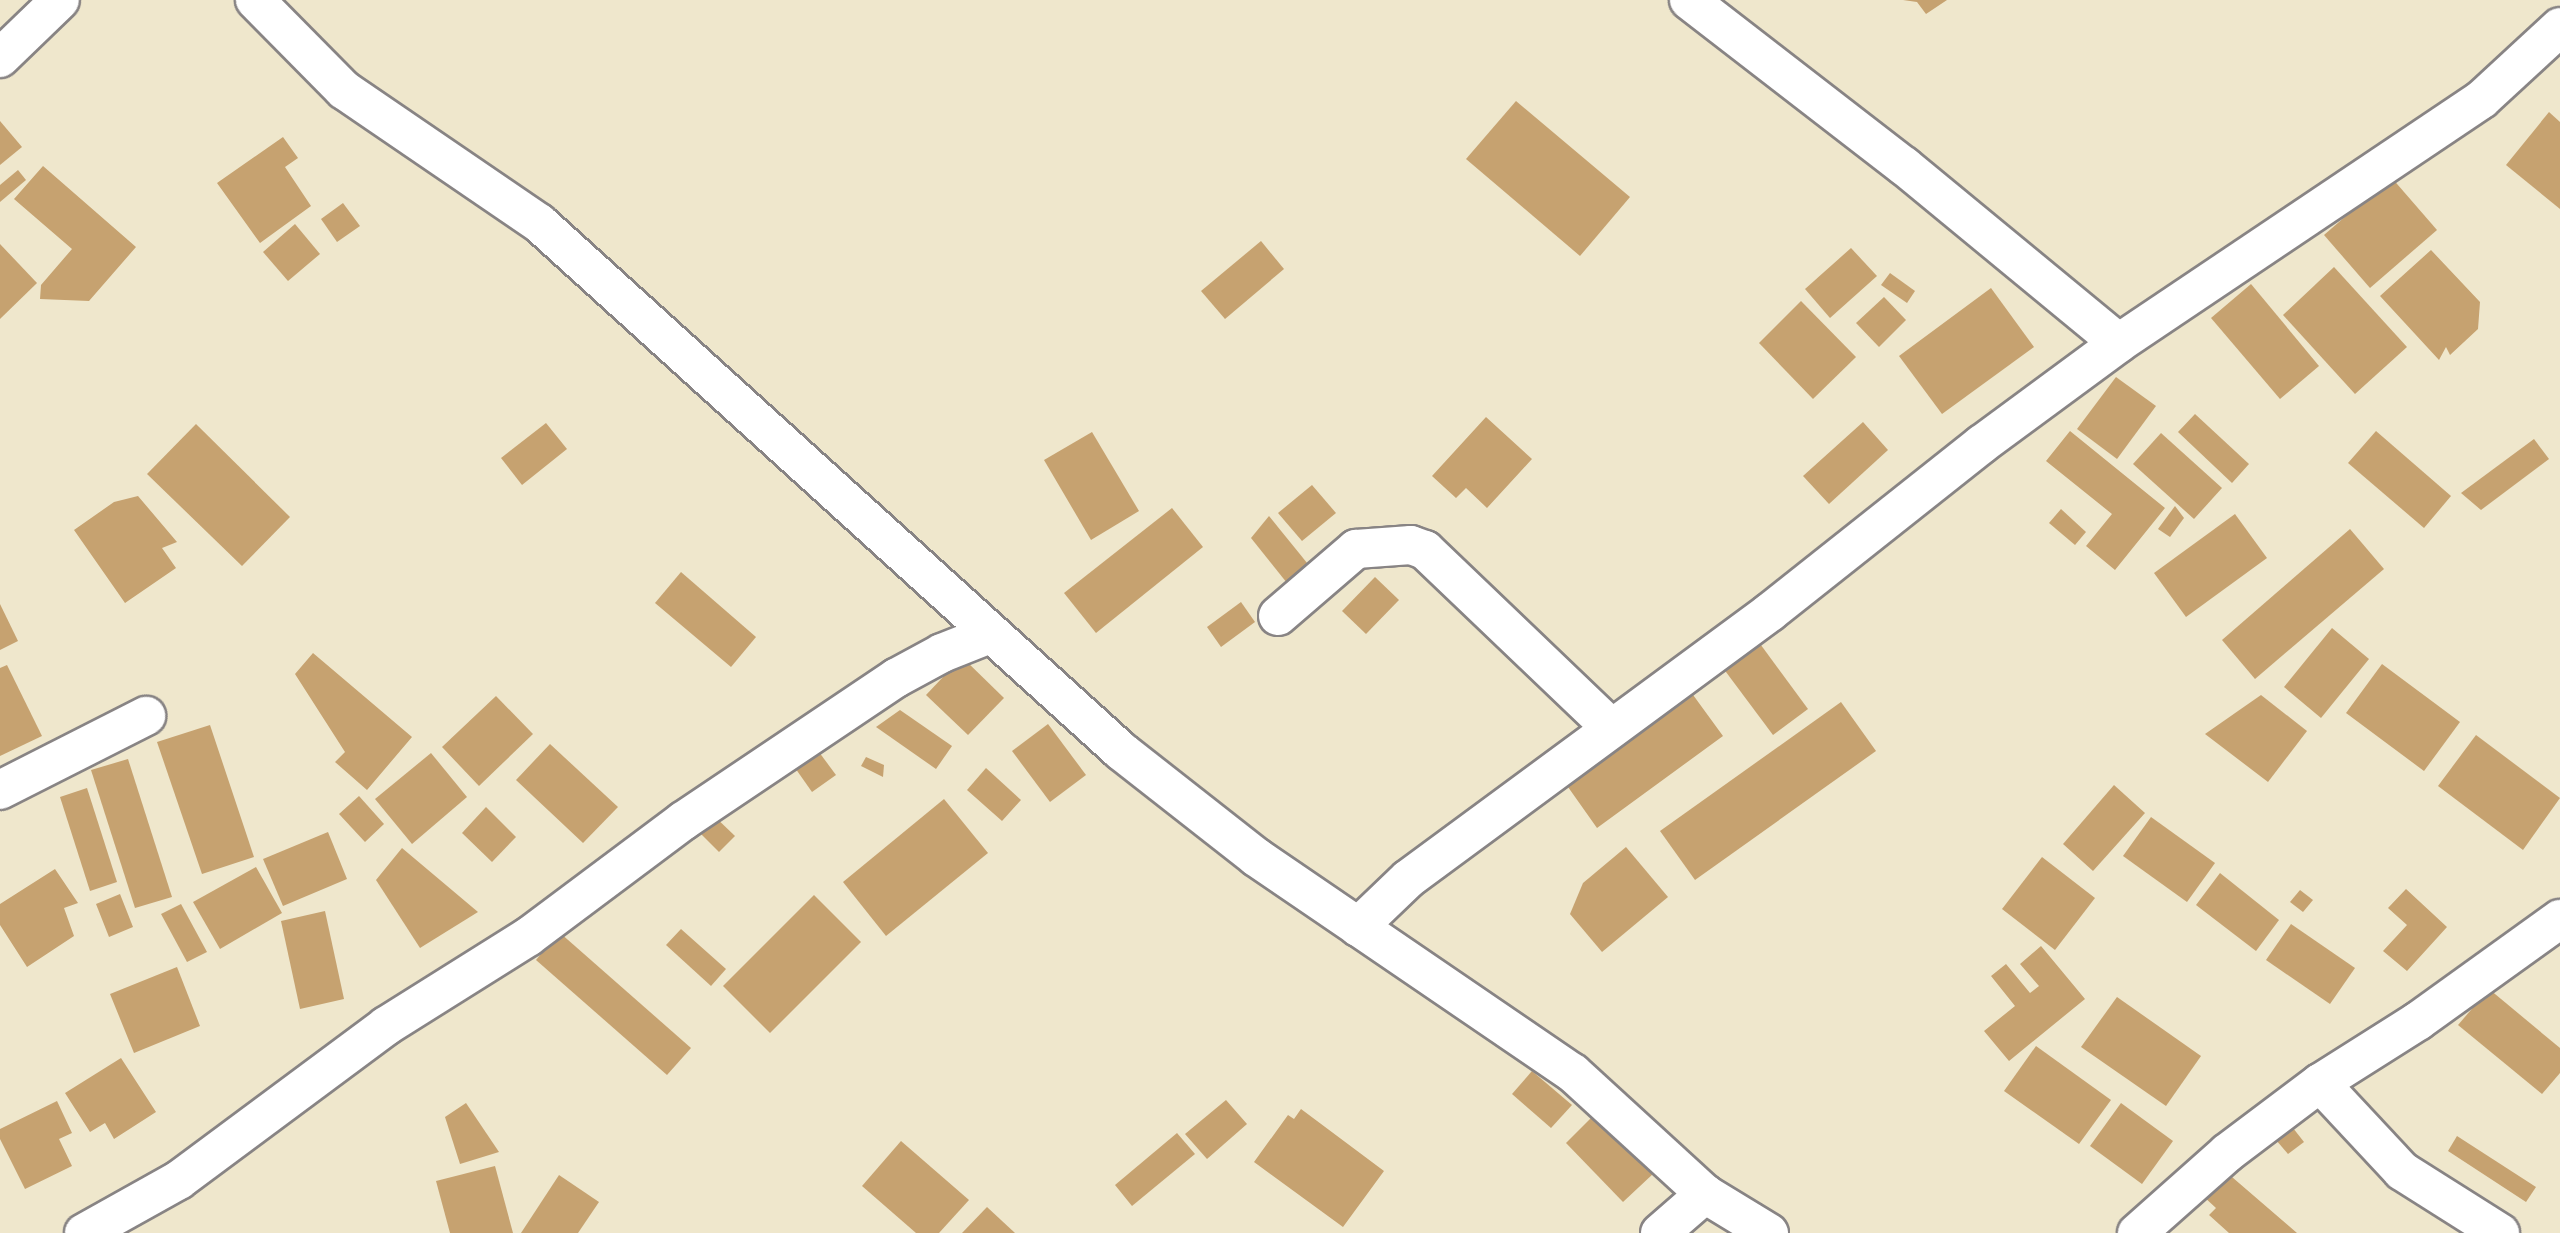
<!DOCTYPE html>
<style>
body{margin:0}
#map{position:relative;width:2560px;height:1233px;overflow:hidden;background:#efe7cc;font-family:"Old Standard TT",serif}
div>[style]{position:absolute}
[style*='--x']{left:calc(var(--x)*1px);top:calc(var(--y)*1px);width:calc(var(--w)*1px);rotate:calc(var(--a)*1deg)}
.building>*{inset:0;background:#c6a270}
.roads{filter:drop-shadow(2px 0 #888484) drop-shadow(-2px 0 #888484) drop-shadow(0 2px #888484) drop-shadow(0 -2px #888484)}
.minor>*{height:38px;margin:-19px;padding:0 19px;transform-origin:19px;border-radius:19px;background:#fff}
span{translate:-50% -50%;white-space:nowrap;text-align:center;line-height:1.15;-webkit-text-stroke:5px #fbf7ec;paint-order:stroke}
</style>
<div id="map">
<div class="building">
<div style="clip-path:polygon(1903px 0,1947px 0,1926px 14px,1917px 2px)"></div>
<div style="clip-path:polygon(1516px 101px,1630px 197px,1580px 256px,1466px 159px)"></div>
<div style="clip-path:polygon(2549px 112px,2560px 122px,2560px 209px,2506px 165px)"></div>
<div style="clip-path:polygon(0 121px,22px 147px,0 165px)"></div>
<div style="clip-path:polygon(283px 137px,298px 158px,285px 167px,311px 206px,260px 243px,217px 183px)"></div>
<div style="clip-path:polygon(43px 166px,136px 247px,89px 301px,40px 299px,41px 285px,72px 249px,14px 199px)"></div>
<div style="clip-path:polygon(18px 170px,26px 180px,0 202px,0 185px)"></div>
<div style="clip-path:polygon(2391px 177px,2437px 230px,2370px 288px,2324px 235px)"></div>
<div style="clip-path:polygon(343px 203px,360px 226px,337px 242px,321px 219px)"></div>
<div style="clip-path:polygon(295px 224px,320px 254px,288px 281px,263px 252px)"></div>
<div style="clip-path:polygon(1261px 241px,1284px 269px,1225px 319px,1201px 291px)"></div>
<div style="clip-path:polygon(0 244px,37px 283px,0 319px)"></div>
<div style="clip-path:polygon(1851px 248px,1877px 276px,1830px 318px,1805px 289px)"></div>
<div style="clip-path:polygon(2431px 250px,2480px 302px,2478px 329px,2450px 355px,2446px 347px,2439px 360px,2380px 296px)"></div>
<div style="clip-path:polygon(2334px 267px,2407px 347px,2355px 394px,2283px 315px)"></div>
<div style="clip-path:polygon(1890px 273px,1915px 291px,1907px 303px,1881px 285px)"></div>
<div style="clip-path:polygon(2251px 284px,2319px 366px,2280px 399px,2211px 318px)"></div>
<div style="clip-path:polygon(1991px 288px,2034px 347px,1942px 414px,1899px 356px)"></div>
<div style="clip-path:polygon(1884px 297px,1906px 320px,1879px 347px,1856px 323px)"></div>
<div style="clip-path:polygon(1801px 301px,1856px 357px,1813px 399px,1759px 343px)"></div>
<div style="clip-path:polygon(2116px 377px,2156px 406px,2117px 459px,2077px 429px)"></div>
<div style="clip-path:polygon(2195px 414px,2249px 464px,2232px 483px,2178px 432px)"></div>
<div style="clip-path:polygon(1486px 417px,1532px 459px,1487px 508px,1466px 488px,1456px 498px,1432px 476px)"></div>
<div style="clip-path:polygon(1863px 422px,1888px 450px,1829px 504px,1803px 476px)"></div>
<div style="clip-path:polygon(546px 423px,567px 449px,522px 485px,501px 458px)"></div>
<div style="clip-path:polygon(196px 424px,290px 517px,242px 566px,147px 474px)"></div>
<div style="clip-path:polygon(2070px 431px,2165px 508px,2115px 570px,2086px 546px,2112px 514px,2046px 461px)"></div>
<div style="clip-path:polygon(2376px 431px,2451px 496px,2424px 528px,2348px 463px)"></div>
<div style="clip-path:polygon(1092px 432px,1139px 511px,1091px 540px,1044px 460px)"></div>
<div style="clip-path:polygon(2161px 433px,2222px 488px,2194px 519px,2133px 464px)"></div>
<div style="clip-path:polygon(2534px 439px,2549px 459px,2481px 510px,2461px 493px)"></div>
<div style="clip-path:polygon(1312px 485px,1336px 513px,1302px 541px,1278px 513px)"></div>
<div style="clip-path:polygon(138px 496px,177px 542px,162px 548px,176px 568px,125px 603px,74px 530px,114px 502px)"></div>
<div style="clip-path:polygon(2175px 506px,2184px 518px,2170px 537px,2158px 529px)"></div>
<div style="clip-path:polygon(1172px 508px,1203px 547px,1096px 633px,1064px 593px)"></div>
<div style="clip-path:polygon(2061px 509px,2086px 532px,2075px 545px,2049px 523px)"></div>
<div style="clip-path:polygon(2235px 514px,2267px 558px,2186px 617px,2154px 573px)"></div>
<div style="clip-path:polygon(1269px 516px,1316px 574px,1295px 593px,1251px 538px)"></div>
<div style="clip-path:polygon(2350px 529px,2384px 569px,2255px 679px,2222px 640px)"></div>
<div style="clip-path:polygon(681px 572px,756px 637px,731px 667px,655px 603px)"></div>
<div style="clip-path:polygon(1375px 577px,1399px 600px,1366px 634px,1342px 611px)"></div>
<div style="clip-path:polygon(1241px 602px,1255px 622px,1221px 647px,1207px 627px)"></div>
<div style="clip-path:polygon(0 604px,18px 641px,0 650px)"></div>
<div style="clip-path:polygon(2332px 628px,2369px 659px,2321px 718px,2284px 687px)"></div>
<div style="clip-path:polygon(1758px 641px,1808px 709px,1773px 735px,1723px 668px)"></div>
<div style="clip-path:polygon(313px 653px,412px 737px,367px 790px,335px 762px,345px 752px,295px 674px)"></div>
<div style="clip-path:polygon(962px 657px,1004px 698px,968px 735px,926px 695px)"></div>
<div style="clip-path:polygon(2382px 664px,2460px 722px,2424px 771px,2346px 713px)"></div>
<div style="clip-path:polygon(7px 665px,42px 736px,0 756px,0 668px)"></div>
<div style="clip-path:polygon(1688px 688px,1723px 736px,1597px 828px,1568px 787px,1556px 796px,1551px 789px)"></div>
<div style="clip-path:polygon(2261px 695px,2307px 731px,2268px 782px,2205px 734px)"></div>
<div style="clip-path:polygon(496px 696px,533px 734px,479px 786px,442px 747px)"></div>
<div style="clip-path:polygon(1841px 702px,1876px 751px,1695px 880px,1660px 831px)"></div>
<div style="clip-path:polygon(900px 710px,952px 746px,936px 769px,876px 727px)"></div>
<div style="clip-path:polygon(1048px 724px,1086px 775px,1050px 802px,1012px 751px)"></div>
<div style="clip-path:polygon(210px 725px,254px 857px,202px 874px,157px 742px)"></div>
<div style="clip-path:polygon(2476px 735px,2560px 798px,2523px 850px,2438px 786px)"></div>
<div style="clip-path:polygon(550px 744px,618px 807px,583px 843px,516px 780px)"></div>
<div style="clip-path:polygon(816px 748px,836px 775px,812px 792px,793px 765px)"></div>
<div style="clip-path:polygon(431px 753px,467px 797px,412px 844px,375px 799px)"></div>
<div style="clip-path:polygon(866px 757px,884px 765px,883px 777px,861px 766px)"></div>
<div style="clip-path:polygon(128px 759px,172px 897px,135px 908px,91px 770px)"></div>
<div style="clip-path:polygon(986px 768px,1021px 800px,1002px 821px,967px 790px)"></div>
<div style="clip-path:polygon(2114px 785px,2145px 813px,2093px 871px,2063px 844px)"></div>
<div style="clip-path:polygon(87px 788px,117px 882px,90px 891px,60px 797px)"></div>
<div style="clip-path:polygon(359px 796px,384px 824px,365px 842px,339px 814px)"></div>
<div style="clip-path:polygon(944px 799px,988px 853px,886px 936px,843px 882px)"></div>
<div style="clip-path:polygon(486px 807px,516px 837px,492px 862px,462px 833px)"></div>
<div style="clip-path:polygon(711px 813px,735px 836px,719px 852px,696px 829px)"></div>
<div style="clip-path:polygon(2151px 817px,2215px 863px,2187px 902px,2123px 856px)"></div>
<div style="clip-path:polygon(328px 832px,347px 879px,283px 906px,263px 859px)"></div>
<div style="clip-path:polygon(1626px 847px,1668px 897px,1602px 952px,1570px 914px,1583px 883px)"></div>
<div style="clip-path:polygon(402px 848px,478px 912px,420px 948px,376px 880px)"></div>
<div style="clip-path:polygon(2042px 857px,2095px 898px,2055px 950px,2002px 909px)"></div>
<div style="clip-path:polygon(256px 867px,282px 913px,220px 949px,193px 902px)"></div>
<div style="clip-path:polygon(55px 869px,78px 903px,64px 908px,74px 936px,27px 967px,0 925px,0 904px)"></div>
<div style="clip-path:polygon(2220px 873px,2279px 920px,2256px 951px,2196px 905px)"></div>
<div style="clip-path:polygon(2406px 889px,2447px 927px,2407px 971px,2383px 951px,2407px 925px,2388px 908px)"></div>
<div style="clip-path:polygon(2300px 890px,2313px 900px,2303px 912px,2290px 902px)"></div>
<div style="clip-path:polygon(120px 894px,133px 927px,109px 937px,96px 904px)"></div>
<div style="clip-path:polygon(814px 895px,861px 942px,770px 1033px,723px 986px)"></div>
<div style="clip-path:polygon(181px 904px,207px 952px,187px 962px,161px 914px)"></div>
<div style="clip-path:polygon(325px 911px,344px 999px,300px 1009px,281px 921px)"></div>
<div style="clip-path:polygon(2291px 924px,2355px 968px,2330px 1004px,2266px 960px)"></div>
<div style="clip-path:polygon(681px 929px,726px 969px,711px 986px,666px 945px)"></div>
<div style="clip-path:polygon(559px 932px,691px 1048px,667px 1075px,536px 960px)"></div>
<div style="clip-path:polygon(2041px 946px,2085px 999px,2009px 1061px,1984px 1031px,2015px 1006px,1991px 976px,2006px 964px,2030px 993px,2039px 986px,2020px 964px)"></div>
<div style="clip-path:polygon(177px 967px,200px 1026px,134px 1053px,110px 994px)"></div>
<div style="clip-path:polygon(2489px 989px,2560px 1048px,2560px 1073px,2542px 1094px,2458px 1025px)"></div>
<div style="clip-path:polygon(2117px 997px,2201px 1056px,2166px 1106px,2081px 1047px)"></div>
<div style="clip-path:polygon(2036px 1046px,2111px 1100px,2079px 1144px,2004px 1091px)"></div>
<div style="clip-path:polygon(121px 1058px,156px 1112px,114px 1139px,105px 1123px,90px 1132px,65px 1093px)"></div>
<div style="clip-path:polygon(1532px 1071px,1572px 1105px,1551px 1128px,1512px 1094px)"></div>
<div style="clip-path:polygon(1226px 1100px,1247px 1124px,1207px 1159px,1185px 1134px)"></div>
<div style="clip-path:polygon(57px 1101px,72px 1133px,59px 1139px,72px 1166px,25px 1189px,0 1139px,0 1129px)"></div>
<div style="clip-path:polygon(466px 1103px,499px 1152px,460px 1164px,445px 1117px)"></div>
<div style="clip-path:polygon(2121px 1103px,2173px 1141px,2142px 1184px,2090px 1146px)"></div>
<div style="clip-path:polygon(1301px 1109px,1384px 1171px,1343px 1227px,1254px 1162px,1288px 1115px,1294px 1119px)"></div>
<div style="clip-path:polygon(1596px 1113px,1654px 1173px,1623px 1202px,1566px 1143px)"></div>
<div style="clip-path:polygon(2293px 1128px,2304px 1142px,2288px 1154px,2276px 1140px)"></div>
<div style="clip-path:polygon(1177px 1133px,1195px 1154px,1132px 1206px,1115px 1185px)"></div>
<div style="clip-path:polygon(2457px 1136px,2536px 1187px,2526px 1202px,2448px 1151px)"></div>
<div style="clip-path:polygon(901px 1141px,969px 1200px,939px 1233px,916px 1233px,862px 1186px)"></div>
<div style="clip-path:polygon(495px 1166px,513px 1233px,450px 1233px,436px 1181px)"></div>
<div style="clip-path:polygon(2225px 1171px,2297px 1233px,2229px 1233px,2209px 1215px,2216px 1208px,2203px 1196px)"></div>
<div style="clip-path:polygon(559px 1175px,599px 1202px,578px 1233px,521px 1233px)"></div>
<div style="clip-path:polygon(987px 1207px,1015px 1233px,962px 1233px)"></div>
</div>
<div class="roads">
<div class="minor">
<div style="--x:255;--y:0;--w:127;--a:45.3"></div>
<div style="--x:344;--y:90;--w:236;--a:34.3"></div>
<div style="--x:539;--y:223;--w:786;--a:42.21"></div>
<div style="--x:1121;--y:751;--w:172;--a:38.1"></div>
<div style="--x:1256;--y:857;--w:384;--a:34.3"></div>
<div style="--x:1573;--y:1073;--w:179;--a:42.5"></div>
<div style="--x:1705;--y:1194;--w:75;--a:31.4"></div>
<div style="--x:1689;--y:0;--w:272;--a:37.7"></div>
<div style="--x:1904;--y:166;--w:278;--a:39.5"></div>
<div style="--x:0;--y:58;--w:83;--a:-44"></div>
<div style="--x:1278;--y:616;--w:103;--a:-40.7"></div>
<div style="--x:1356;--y:549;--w:55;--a:-4.2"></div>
<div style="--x:1411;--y:545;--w:15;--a:20"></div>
<div style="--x:1425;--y:550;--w:256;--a:43.7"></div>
<div style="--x:0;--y:790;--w:164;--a:-26.9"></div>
<div style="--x:1358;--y:927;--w:69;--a:-43.8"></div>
<div style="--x:1408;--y:879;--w:450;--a:-36.4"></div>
<div style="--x:1770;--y:612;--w:270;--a:-38.4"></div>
<div style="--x:1982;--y:444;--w:170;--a:-36.4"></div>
<div style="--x:2119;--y:343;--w:437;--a:-33.9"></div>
<div style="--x:2482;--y:99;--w:106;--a:-42.7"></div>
<div style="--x:2320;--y:1083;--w:120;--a:47"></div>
<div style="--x:2402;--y:1171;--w:116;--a:32.3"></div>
<div style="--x:84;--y:1233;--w:109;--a:-29.2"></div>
<div style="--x:179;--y:1180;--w:258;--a:-36.6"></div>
<div style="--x:386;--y:1026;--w:168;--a:-32.1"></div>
<div style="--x:528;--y:937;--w:194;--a:-36.8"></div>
<div style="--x:683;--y:821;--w:257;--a:-33.9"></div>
<div style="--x:896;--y:678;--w:52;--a:-28.5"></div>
<div style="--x:942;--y:653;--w:52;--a:-21.6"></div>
<div style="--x:1660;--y:1233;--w:60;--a:-40.9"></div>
<div style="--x:2137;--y:1233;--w:120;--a:-41.6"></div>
<div style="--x:2227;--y:1153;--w:116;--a:-37"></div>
<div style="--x:2320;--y:1083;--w:116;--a:-32.3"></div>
<div style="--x:2418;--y:1021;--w:175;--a:-35.7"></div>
</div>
</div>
</div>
